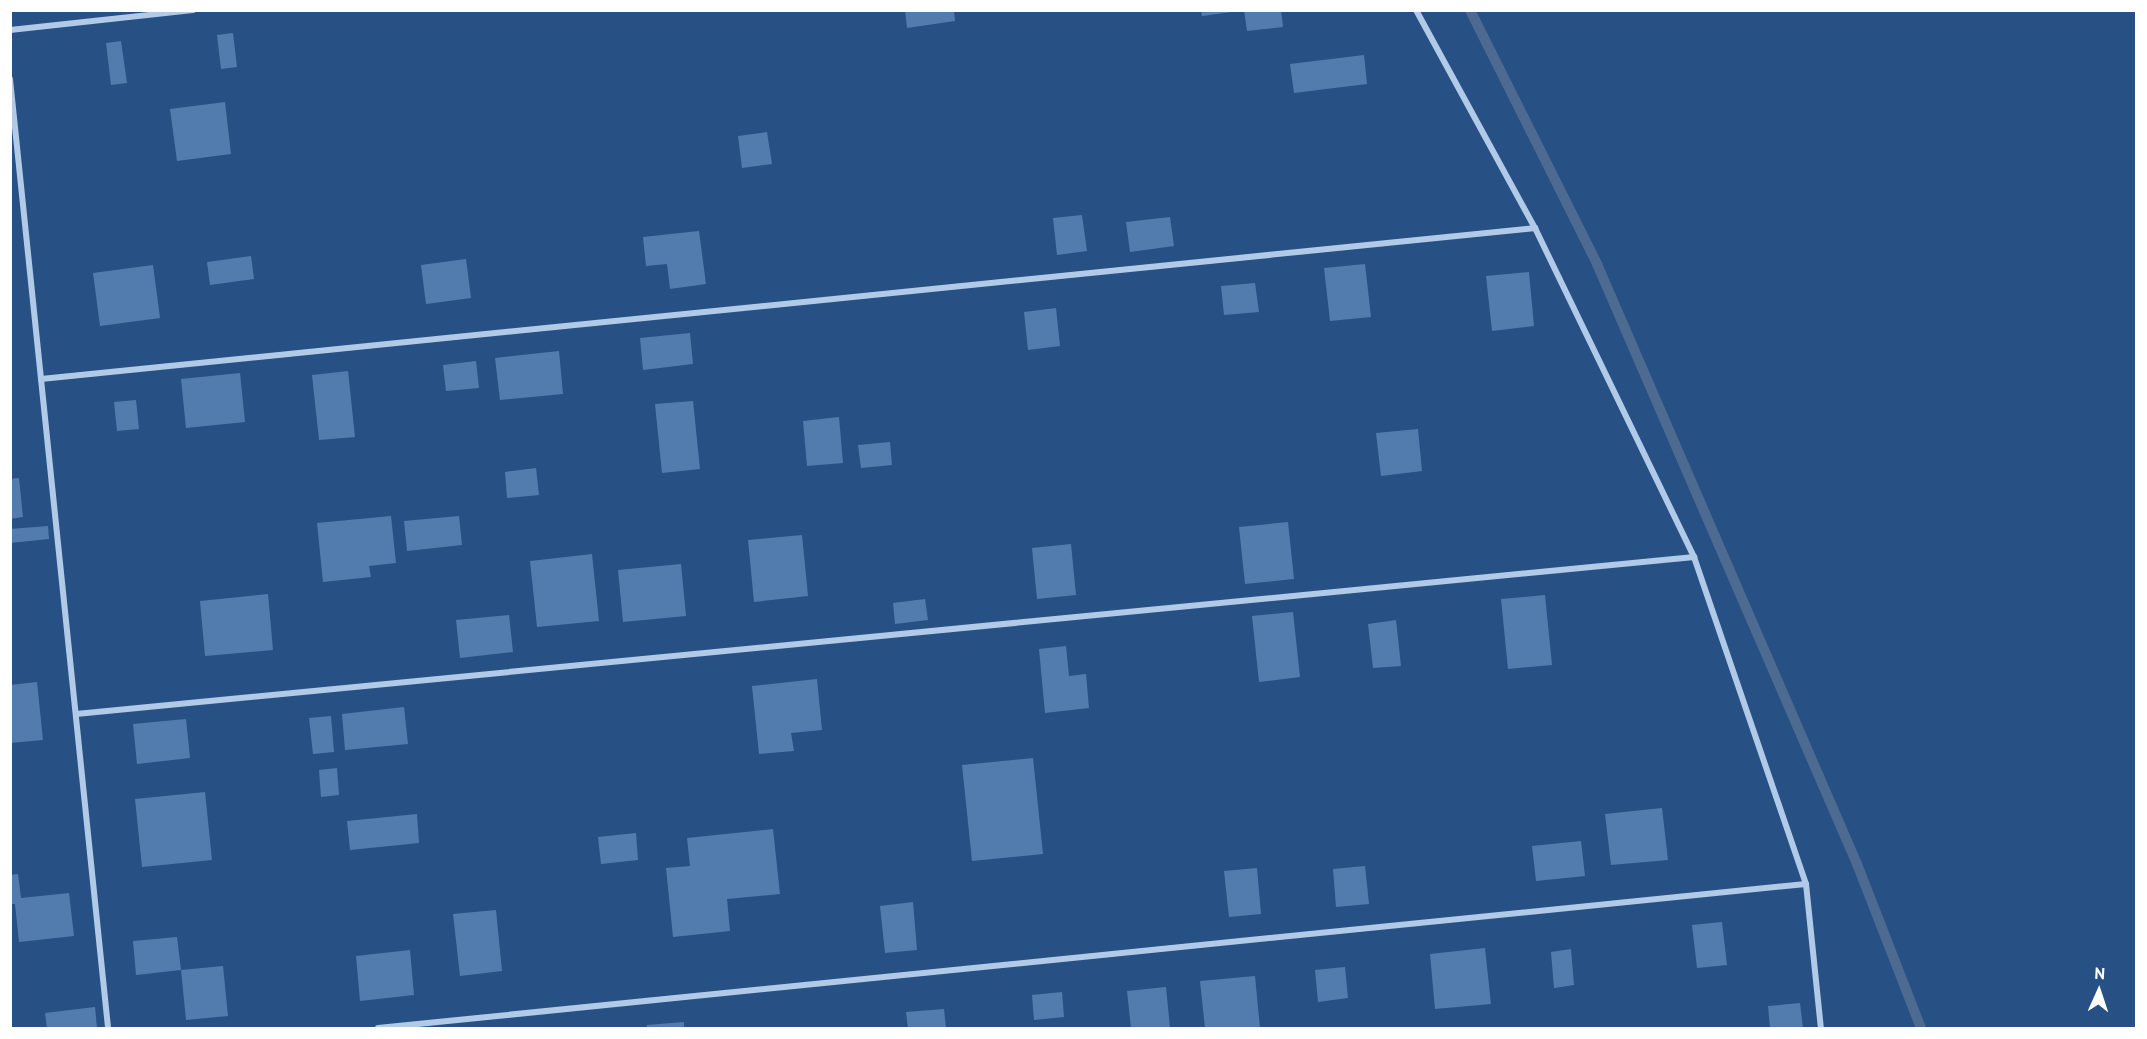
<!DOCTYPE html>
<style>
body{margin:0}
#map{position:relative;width:2147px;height:1039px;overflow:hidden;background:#275084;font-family:"PT Sans",sans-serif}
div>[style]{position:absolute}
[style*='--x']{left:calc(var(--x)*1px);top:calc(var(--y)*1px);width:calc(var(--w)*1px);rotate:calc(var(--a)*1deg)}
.stream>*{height:10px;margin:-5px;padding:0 5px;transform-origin:5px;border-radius:5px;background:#4d6b90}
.building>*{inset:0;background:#537cae}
.street>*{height:6px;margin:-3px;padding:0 3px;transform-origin:3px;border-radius:3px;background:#b1cae7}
span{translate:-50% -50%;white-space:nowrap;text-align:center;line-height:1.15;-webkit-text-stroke:4.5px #275084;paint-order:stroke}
.frame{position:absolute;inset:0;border:12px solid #fff;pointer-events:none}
.north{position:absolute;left:2069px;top:961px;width:60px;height:60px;-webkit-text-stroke:4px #275084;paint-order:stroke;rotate:3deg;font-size:16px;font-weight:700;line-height:24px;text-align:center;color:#fff}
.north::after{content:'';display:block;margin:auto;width:21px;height:27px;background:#fff;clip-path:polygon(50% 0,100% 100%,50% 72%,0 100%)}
</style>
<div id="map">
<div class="stream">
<div style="--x:1470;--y:10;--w:284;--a:63.4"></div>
<div style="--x:1597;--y:264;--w:654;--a:66.57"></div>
<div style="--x:1857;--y:864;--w:176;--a:68.7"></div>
</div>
<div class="building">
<div style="clip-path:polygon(905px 10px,954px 10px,955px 21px,907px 28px)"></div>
<div style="clip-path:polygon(1201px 10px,1232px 10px,1232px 12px,1202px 16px)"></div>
<div style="clip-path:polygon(1244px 10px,1281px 10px,1283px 27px,1247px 31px)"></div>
<div style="clip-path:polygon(233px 33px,237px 67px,221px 69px,217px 35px)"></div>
<div style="clip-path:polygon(121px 41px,127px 83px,111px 85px,106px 43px)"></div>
<div style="clip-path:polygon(1364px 55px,1367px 84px,1294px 93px,1290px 64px)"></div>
<div style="clip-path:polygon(225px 102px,231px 154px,177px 161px,170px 109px)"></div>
<div style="clip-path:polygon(767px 132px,772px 164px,742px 168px,738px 136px)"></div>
<div style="clip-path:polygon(1082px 215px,1087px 251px,1057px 255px,1053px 218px)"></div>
<div style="clip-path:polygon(1170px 217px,1174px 246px,1130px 252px,1126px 222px)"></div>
<div style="clip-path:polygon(699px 231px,706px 284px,670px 289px,667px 264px,646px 266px,643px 237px)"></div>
<div style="clip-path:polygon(251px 256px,254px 279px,210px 285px,207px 262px)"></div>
<div style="clip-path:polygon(466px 259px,471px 298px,426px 304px,421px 265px)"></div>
<div style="clip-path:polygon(1365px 264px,1371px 317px,1330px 321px,1324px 268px)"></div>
<div style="clip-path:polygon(153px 265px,160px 318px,100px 326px,93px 273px)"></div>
<div style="clip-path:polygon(1529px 272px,1534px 326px,1492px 331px,1486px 276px)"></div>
<div style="clip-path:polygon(1255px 283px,1259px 312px,1224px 315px,1221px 286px)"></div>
<div style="clip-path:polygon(1056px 308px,1060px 346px,1028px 350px,1024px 312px)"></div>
<div style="clip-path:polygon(690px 333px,693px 364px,643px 370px,640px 338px)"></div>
<div style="clip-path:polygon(559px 351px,563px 394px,500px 400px,495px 358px)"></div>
<div style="clip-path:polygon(476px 361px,479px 388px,446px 391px,443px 365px)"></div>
<div style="clip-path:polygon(348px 371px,355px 437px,319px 440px,312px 375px)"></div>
<div style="clip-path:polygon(240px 373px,245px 422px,186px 428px,181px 379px)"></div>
<div style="clip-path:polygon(136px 400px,139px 429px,117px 431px,114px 402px)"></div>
<div style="clip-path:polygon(693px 401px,700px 469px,662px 473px,655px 404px)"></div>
<div style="clip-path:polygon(839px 417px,843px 463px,807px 466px,803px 421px)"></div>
<div style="clip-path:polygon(1418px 429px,1422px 471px,1381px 476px,1376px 433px)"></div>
<div style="clip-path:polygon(890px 442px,892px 465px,861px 468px,858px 445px)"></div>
<div style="clip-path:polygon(536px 468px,539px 495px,507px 498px,505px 472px)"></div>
<div style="clip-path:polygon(19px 478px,23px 517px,10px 519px,10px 479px)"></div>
<div style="clip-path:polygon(391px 516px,396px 563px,369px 566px,371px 577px,323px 582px,317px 523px)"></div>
<div style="clip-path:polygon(459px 516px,462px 545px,407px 551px,404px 521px)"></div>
<div style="clip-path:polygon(1288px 522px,1294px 579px,1245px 584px,1239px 527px)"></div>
<div style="clip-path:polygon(48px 526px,49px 539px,10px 543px,10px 529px)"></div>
<div style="clip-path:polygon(802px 535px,808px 596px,754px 602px,748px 540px)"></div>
<div style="clip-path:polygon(1071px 544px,1076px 595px,1037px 599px,1032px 548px)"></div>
<div style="clip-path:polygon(592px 554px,599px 621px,537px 627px,530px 561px)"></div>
<div style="clip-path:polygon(681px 564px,686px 616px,623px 622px,618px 570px)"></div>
<div style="clip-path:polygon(268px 594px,273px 650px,205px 656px,200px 601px)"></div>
<div style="clip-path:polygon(1545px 595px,1552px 665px,1508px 669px,1501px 599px)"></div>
<div style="clip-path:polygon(925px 599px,928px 620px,895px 624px,893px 603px)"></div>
<div style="clip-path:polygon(1293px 612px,1300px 677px,1259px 682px,1252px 616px)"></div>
<div style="clip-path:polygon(509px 615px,513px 652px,460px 658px,456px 620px)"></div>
<div style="clip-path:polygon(1396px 620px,1401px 666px,1373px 668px,1368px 624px)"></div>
<div style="clip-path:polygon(1066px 646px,1069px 676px,1086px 674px,1089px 708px,1045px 713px,1039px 649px)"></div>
<div style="clip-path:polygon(817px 679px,822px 730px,791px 733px,794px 751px,759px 754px,752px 686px)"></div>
<div style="clip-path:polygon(37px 682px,43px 740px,10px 743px,10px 685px)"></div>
<div style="clip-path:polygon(404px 707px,408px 744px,345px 750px,342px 714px)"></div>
<div style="clip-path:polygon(331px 716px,334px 752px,313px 754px,309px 718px)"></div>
<div style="clip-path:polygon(186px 719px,190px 758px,137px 764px,133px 724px)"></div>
<div style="clip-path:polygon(1033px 758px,1043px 854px,972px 861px,962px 765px)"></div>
<div style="clip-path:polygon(337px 768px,339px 795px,321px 797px,319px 770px)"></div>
<div style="clip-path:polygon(205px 792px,212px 860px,142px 867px,135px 799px)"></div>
<div style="clip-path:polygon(1662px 808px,1668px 860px,1611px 865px,1605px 814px)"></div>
<div style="clip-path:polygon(417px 814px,419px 843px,350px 850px,347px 821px)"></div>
<div style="clip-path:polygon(773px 829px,780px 894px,727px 899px,730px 931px,673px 937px,666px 868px,690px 866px,687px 838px)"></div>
<div style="clip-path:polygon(636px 833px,638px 860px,601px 864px,598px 837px)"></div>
<div style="clip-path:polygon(1581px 841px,1585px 876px,1536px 881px,1532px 846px)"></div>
<div style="clip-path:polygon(1365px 866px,1369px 904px,1336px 907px,1333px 869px)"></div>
<div style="clip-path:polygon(1257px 868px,1261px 914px,1229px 917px,1224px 871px)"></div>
<div style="clip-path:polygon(18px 874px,21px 898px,69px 893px,74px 936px,19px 942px,15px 904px,10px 904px,10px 875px)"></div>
<div style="clip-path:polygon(913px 902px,917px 950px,885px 953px,880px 906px)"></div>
<div style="clip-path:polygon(496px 910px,502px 971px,460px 976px,453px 914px)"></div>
<div style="clip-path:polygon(1722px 922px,1727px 965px,1697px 968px,1692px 925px)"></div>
<div style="clip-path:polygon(177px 937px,181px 970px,136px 975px,133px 941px)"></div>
<div style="clip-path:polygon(1485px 948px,1491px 1004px,1435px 1009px,1430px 954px)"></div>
<div style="clip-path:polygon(1571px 949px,1574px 985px,1554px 988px,1551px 952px)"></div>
<div style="clip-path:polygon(410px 950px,414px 995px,360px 1001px,356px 956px)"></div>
<div style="clip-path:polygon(223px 966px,228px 1016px,186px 1020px,181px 970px)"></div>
<div style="clip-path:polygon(1345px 967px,1348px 998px,1318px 1002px,1315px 970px)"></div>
<div style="clip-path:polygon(1255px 976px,1260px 1028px,1205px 1028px,1200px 981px)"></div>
<div style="clip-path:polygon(1166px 987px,1170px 1028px,1131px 1028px,1127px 991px)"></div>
<div style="clip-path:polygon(1062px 992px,1064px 1017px,1034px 1020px,1032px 995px)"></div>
<div style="clip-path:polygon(1800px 1003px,1803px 1028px,1770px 1028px,1768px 1006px)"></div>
<div style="clip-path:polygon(95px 1007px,97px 1028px,47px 1028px,45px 1013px)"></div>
<div style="clip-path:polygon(944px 1009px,946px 1028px,908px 1028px,906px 1012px)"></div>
<div style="clip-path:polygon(684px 1022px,684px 1028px,647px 1028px,647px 1025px)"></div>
</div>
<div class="street">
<div style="--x:1416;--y:10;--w:248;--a:61.4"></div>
<div style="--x:1535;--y:228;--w:365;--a:64.2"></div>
<div style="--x:1694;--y:557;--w:346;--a:71.1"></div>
<div style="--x:1806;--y:884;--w:145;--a:84.1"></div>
<div style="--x:10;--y:30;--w:184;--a:-6.2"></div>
<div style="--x:10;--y:79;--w:954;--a:84.1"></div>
<div style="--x:41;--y:379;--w:1502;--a:-5.77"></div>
<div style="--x:76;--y:714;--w:1626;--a:-5.54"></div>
<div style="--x:378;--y:1028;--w:1435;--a:-5.76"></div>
</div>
<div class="frame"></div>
<div class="north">N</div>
</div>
